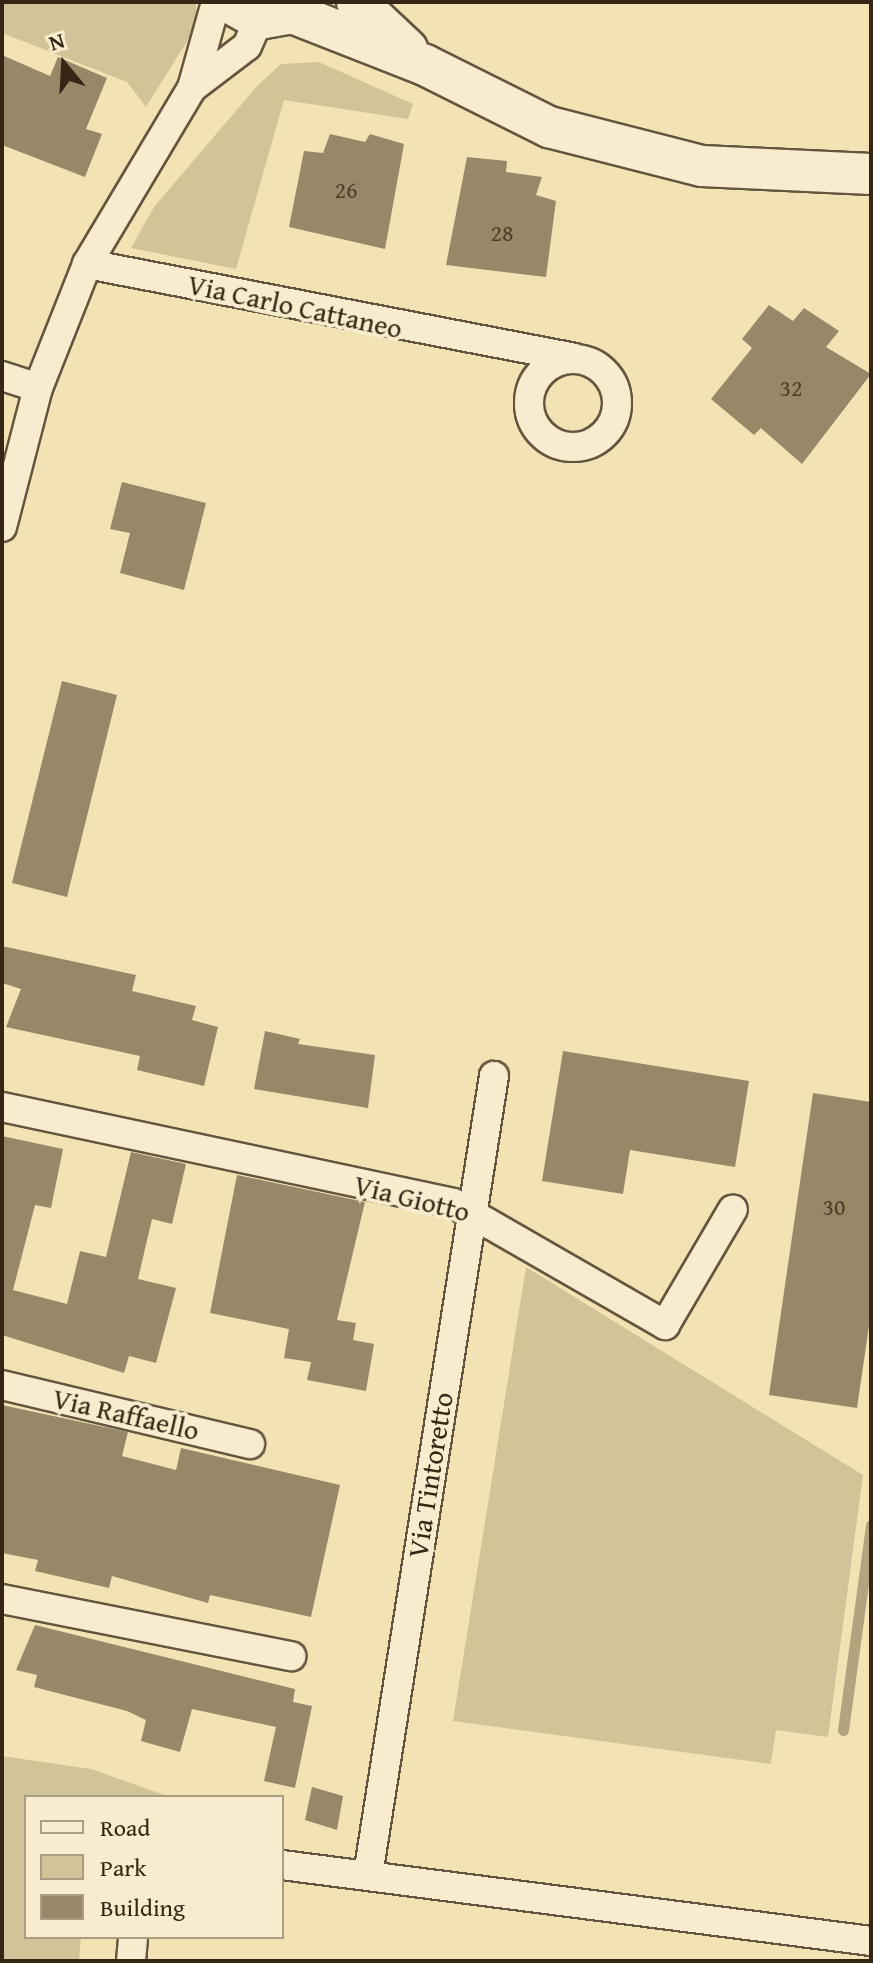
<!DOCTYPE html>
<style>
body{margin:0}
#map{position:relative;width:873px;height:1963px;overflow:hidden;background:#f3e3b4;font-family:"Gentium Book Plus",serif}
div>[style]{position:absolute}
[style*='--x']{left:calc(var(--x)*1px);top:calc(var(--y)*1px);width:calc(var(--w)*1px);rotate:calc(var(--a)*1deg)}
.green>*{inset:0;background:#d3c399}
.stream>*{height:11px;margin:-5.5px;padding:0 5.5px;transform-origin:5.5px;border-radius:5.5px;background:#b3a37e}
.building>*{inset:0;background:#998868}
.roads{filter:drop-shadow(2px 0 #66553e) drop-shadow(-2px 0 #66553e) drop-shadow(0 2px #66553e) drop-shadow(0 -2px #66553e)}
.minor>*{height:28px;margin:-14px;padding:0 14px;transform-origin:14px;border-radius:14px;background:#f7edce}
.minor>.ring{margin:-14px;padding:0;box-sizing:content-box;background:none;border:28px solid #f7edce;border-radius:50%}
.secondary>*{height:40px;margin:-20px;padding:0 20px;transform-origin:20px;border-radius:20px;background:#f7edce}
span{translate:-50% -50%;white-space:nowrap;text-align:center;line-height:1.15;-webkit-text-stroke:8px #f7edce;paint-order:stroke}
.number-label{font-size:24px;color:#503e2a}
.number-label span{-webkit-text-stroke-width:0}
.street-label{font-size:28px;color:#372616}
.frame{position:absolute;inset:0;border:4px solid #372616;pointer-events:none}
.legend{position:absolute;left:24px;top:1795px;width:260px;height:144px;box-sizing:border-box;background:#f7edce;border:2px solid #aa9d84;margin:0;padding:10px 14px;list-style:none;font-size:24px;color:#372616}
.legend li{display:flex;align-items:center;gap:16px;height:40px}
.legend b{width:40px;border:2px solid #aa9d84}
.north{position:absolute;left:24px;top:24px;width:80px;height:80px;-webkit-text-stroke:6px #f7edce;paint-order:stroke;rotate:342deg;font-size:22px;font-weight:700;line-height:32px;text-align:center;color:#372616}
.north::after{content:'';display:block;margin:auto;width:28px;height:36px;background:#372616;clip-path:polygon(50% 0,100% 100%,50% 72%,0 100%)}
</style>
<div id="map">
<div class="green">
<div style="clip-path:polygon(2px 2px,196px 2px,196px 13px,191px 35px,146px 107px,127px 82px,2px 33px)"></div>
<div style="clip-path:polygon(319px 62px,413px 104px,408px 119px,284px 100px,236px 269px,131px 248px,154px 207px,257px 86px,281px 64px)"></div>
<div style="clip-path:polygon(526px 1267px,863px 1475px,828px 1737px,776px 1730px,771px 1764px,453px 1721px)"></div>
<div style="clip-path:polygon(2px 1756px,91px 1769px,170px 1797px,26px 1797px,26px 1937px,81px 1937px,79px 1961px,2px 1961px)"></div>
</div>
<div class="stream">
<div style="--x:843;--y:1730;--w:207;--a:-82.2"></div>
</div>
<div class="building">
<div style="clip-path:polygon(2px 55px,50px 76px,58px 57px,107px 78px,86px 129px,102px 134px,85px 177px,2px 145px)"></div>
<div style="clip-path:polygon(330px 134px,365px 142px,370px 134px,404px 144px,385px 249px,289px 227px,304px 151px,323px 153px)"></div>
<div style="clip-path:polygon(467px 157px,507px 161px,506px 172px,542px 177px,536px 195px,556px 201px,546px 277px,446px 265px)"></div>
<div style="clip-path:polygon(769px 305px,793px 321px,804px 308px,839px 331px,826px 347px,871px 374px,802px 464px,761px 428px,754px 435px,711px 399px,752px 348px,742px 339px)"></div>
<div style="clip-path:polygon(122px 482px,206px 503px,184px 590px,120px 573px,130px 533px,110px 529px)"></div>
<div style="clip-path:polygon(62px 681px,117px 695px,67px 897px,12px 883px)"></div>
<div style="clip-path:polygon(2px 946px,136px 975px,132px 991px,196px 1006px,192px 1020px,218px 1027px,204px 1086px,137px 1070px,140px 1056px,6px 1027px,21px 989px,2px 983px)"></div>
<div style="clip-path:polygon(265px 1031px,300px 1039px,298px 1044px,375px 1055px,368px 1108px,254px 1089px)"></div>
<div style="clip-path:polygon(563px 1051px,749px 1081px,735px 1167px,630px 1150px,623px 1194px,542px 1181px)"></div>
<div style="clip-path:polygon(813px 1093px,871px 1102px,871px 1312px,857px 1408px,769px 1395px)"></div>
<div style="clip-path:polygon(2px 1136px,63px 1149px,51px 1208px,35px 1205px,13px 1290px,67px 1304px,80px 1251px,106px 1257px,131px 1152px,186px 1164px,172px 1224px,152px 1219px,138px 1279px,176px 1288px,156px 1363px,129px 1356px,124px 1373px,2px 1335px)"></div>
<div style="clip-path:polygon(237px 1175px,365px 1202px,337px 1320px,356px 1323px,353px 1340px,374px 1344px,366px 1391px,307px 1380px,311px 1362px,284px 1358px,289px 1329px,210px 1313px)"></div>
<div style="clip-path:polygon(2px 1405px,128px 1432px,122px 1456px,176px 1470px,181px 1448px,340px 1485px,311px 1617px,210px 1595px,208px 1603px,112px 1576px,109px 1588px,35px 1571px,38px 1560px,2px 1553px)"></div>
<div style="clip-path:polygon(35px 1625px,295px 1689px,293px 1702px,312px 1706px,295px 1788px,264px 1781px,276px 1727px,192px 1709px,180px 1752px,141px 1741px,146px 1720px,127px 1711px,34px 1687px,37px 1675px,16px 1670px)"></div>
<div style="clip-path:polygon(312px 1787px,343px 1796px,337px 1830px,305px 1820px)"></div>
</div>
<div class="roads">
<div class="minor">
<div style="--x:192;--y:88;--w:69;--a:-37.4"></div>
<div style="--x:247;--y:46;--w:30;--a:-66"></div>
<div style="--x:87;--y:264;--w:495;--a:10.9"></div>
<div class="ring" style="left:529px;top:359px;width:60px;height:60px"></div>
<div style="--x:2;--y:376;--w:38;--a:18"></div>
<div style="--x:2;--y:527;--w:144;--a:-75.5"></div>
<div style="--x:38;--y:388;--w:133;--a:-68.4"></div>
<div style="--x:87;--y:264;--w:205;--a:-59.2"></div>
<div style="--x:192;--y:88;--w:89;--a:-74.4"></div>
<div style="--x:2;--y:1107;--w:461;--a:12"></div>
<div style="--x:453;--y:1203;--w:245;--a:29.9"></div>
<div style="--x:665;--y:1325;--w:134;--a:-59.6"></div>
<div style="--x:2;--y:1385;--w:255;--a:13.4"></div>
<div style="--x:2;--y:1599;--w:295;--a:11.2"></div>
<div style="--x:282;--y:1865;--w:594;--a:7.35"></div>
<div style="--x:368;--y:1875;--w:809;--a:-81.04"></div>
<div style="--x:131;--y:1961;--w:24;--a:-85"></div>
</div>
<div class="secondary">
<div style="--x:228;--y:2;--w:35;--a:29"></div>
<div style="--x:259;--y:19;--w:34;--a:-10"></div>
<div style="--x:292;--y:13;--w:17;--a:-40"></div>
<div style="--x:357;--y:2;--w:69;--a:43.2"></div>
<div style="--x:292;--y:13;--w:143;--a:21.4"></div>
<div style="--x:425;--y:65;--w:139;--a:26.6"></div>
<div style="--x:549;--y:127;--w:158;--a:14.3"></div>
<div style="--x:702;--y:166;--w:169;--a:2.7"></div>
</div>
</div>
<div class="number-label">
<span style="left:346px;top:190px">26</span>
<span style="left:502px;top:233px">28</span>
<span style="left:791px;top:388px">32</span>
<span style="left:834px;top:1207px">30</span>
</div>
<div class="street-label">
<span style="left:295px;top:306px;rotate:12deg">Via Carlo Cattaneo</span>
<span style="left:412px;top:1198px;rotate:14deg">Via Giotto</span>
<span style="left:126px;top:1414px;rotate:13deg">Via Raffaello</span>
<span style="left:430px;top:1475px;rotate:-81deg">Via Tintoretto</span>
</div>
<div class="frame"></div>
<ul class="legend">
<li><b style="height:10px;background:#f7edce"></b>Road</li>
<li><b style="height:22px;background:#d3c399"></b>Park</li>
<li><b style="height:22px;background:#998868"></b>Building</li>
</ul>
<div class="north">N</div>
</div>
